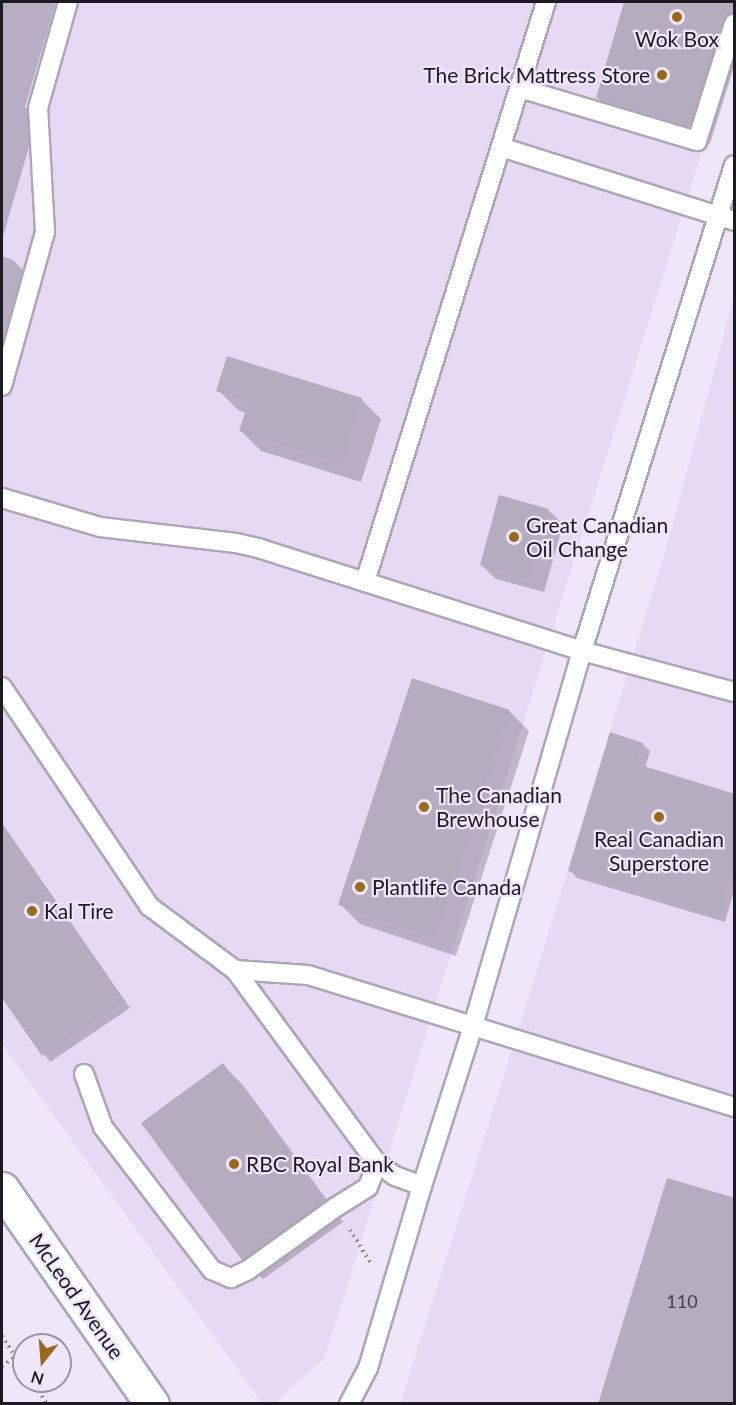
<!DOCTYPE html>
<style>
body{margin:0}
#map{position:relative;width:736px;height:1405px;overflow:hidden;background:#f0e6fa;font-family:Lato,sans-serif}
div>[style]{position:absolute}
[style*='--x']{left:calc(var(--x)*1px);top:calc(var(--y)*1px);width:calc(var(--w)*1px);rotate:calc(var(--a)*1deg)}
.built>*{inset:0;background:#e7d9f4}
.shadow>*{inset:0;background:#0003}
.building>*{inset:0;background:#b6acc0}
.path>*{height:4px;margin-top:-2px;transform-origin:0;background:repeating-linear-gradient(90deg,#87818e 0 1.5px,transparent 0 6px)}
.roads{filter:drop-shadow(2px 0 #aea5b8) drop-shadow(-2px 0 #aea5b8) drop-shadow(0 2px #aea5b8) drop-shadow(0 -2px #aea5b8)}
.service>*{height:18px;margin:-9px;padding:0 9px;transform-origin:9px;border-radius:9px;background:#fff}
.tertiary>*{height:33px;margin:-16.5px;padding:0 16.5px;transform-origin:16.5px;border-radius:16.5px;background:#fff}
.dots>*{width:16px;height:16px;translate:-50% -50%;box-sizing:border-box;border:3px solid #f0e6fa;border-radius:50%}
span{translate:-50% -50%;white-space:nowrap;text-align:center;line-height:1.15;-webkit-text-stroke:4.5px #f0e6fa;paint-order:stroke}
.number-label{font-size:18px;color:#433e49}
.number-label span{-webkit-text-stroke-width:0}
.poi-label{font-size:21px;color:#1d1a21}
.right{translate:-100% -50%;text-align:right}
.left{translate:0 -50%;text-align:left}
.street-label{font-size:21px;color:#1d1a21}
.frame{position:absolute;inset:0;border:3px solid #1d1a21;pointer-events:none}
.north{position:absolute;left:12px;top:1333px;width:60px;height:60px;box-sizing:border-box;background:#f0e6fa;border:2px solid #9c94a3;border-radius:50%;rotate:197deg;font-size:16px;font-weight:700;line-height:24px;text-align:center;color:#1d1a21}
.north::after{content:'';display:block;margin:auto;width:21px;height:27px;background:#99681b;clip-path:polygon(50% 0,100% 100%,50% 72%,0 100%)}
</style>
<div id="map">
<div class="built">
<div style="clip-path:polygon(2px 2px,734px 2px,734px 49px,325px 1357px,275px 1403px,262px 1403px,2px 1044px)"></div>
<div style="clip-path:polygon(734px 297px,734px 1403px,400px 1404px,524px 1012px,667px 545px)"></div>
</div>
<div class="shadow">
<div style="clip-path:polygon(2px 2px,56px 2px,25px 107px,37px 119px,2px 240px)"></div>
<div style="clip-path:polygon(625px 2px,734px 2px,734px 67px,710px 144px,618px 118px,598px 98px)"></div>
<div style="clip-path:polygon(2px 256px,13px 260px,33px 280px,2px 381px)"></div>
<div style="clip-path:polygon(218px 390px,361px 399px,381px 419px,361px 482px,261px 451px,241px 431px,246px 413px,238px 410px)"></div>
<div style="clip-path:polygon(548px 510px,563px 524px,544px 592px,496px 579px,481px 565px)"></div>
<div style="clip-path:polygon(509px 711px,529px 731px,456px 956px,360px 924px,340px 904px)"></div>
<div style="clip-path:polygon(643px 744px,650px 751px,645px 768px,734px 795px,734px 891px,725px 922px,577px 878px,570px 870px)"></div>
<div style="clip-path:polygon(2px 823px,130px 1008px,50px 1062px,2px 995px)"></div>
<div style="clip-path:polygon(223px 1065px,243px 1085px,343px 1222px,263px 1279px,243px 1259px,144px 1123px)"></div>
</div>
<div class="building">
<div style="clip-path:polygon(624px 2px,735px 2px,731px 13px,723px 21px,690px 125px,596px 98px)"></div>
<div style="clip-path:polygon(227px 356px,362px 398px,341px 463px,239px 431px,249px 401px,216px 391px)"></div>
<div style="clip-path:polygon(499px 495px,549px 509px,529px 579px,480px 565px)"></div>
<div style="clip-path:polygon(412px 678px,510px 710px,436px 937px,338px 905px)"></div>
<div style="clip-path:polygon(610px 732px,643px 743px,637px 764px,735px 794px,735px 862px,718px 916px,568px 871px)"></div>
<div style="clip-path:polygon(2px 824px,124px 1000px,42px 1056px,2px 998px)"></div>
<div style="clip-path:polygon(223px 1063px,324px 1202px,242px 1260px,141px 1123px)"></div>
<div style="clip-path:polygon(667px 1178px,735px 1198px,735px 1404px,598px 1404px)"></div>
</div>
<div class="path">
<div style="--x:350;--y:1230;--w:38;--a:58"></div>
<div style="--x:2;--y:1336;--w:40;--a:57.1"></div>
<div style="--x:2;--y:1366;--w:16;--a:-35"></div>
<div style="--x:32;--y:1381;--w:27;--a:57"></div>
</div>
<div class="roads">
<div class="service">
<div style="--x:519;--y:88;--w:186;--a:16.6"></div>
<div style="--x:697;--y:141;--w:123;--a:-72.5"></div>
<div style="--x:501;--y:147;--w:244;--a:17.6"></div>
<div style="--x:2;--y:386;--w:160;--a:-74.4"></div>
<div style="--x:45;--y:232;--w:124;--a:-93.2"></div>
<div style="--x:38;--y:108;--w:110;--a:-74.2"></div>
<div style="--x:2;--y:498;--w:102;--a:16.5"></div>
<div style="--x:100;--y:527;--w:137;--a:6.7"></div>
<div style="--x:236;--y:543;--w:26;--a:13"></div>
<div style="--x:261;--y:549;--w:337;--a:17.6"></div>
<div style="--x:582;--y:651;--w:157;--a:15.1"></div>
<div style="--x:365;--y:582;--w:608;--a:-72.67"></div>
<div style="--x:2;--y:687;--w:264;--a:56.1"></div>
<div style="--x:149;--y:906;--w:107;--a:36.7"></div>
<div style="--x:235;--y:970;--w:240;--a:53.7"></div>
<div style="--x:377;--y:1163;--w:22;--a:36"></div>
<div style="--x:395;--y:1176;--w:29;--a:20"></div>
<div style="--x:235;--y:970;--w:73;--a:3.9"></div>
<div style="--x:308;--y:975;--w:446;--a:17.2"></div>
<div style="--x:84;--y:1074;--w:56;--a:70.3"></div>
<div style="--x:103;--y:1127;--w:180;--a:52.7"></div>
<div style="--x:212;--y:1270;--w:21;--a:23"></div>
<div style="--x:231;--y:1278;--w:19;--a:-25"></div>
<div style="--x:248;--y:1270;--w:108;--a:-35.6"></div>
<div style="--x:336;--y:1207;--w:38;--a:-32"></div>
<div style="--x:368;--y:1187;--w:26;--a:-69"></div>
<div style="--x:349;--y:1404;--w:41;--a:-62.2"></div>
<div style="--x:368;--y:1368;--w:190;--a:-73.5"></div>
<div style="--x:422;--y:1186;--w:168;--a:-72.3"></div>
<div style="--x:473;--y:1026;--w:391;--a:-73.8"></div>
<div style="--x:582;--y:651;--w:509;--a:-72.63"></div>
</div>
<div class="tertiary">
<div style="--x:2;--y:1189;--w:262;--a:55.1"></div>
</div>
</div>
<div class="dots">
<div style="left:677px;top:17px;background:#99681b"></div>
<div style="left:662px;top:75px;background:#99681b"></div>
<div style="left:514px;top:537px;background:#99681b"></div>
<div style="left:424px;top:807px;background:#99681b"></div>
<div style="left:659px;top:817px;background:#99681b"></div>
<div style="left:360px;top:887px;background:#99681b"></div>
<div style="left:32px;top:911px;background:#99681b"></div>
<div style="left:234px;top:1164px;background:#99681b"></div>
</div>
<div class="number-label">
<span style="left:682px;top:1301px">110</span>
</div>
<div class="poi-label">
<span style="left:677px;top:39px">Wok Box</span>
<span class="right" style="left:650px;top:75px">The Brick Mattress Store</span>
<span class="left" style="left:526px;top:537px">Great Canadian<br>Oil Change</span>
<span class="left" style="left:436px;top:807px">The Canadian<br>Brewhouse</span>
<span style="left:659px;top:851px">Real Canadian<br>Superstore</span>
<span class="left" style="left:372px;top:887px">Plantlife Canada</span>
<span class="left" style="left:44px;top:911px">Kal Tire</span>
<span class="left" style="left:246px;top:1164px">RBC Royal Bank</span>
</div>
<div class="street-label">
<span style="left:77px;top:1296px;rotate:55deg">McLeod Avenue</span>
</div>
<div class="frame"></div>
<div class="north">N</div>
</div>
